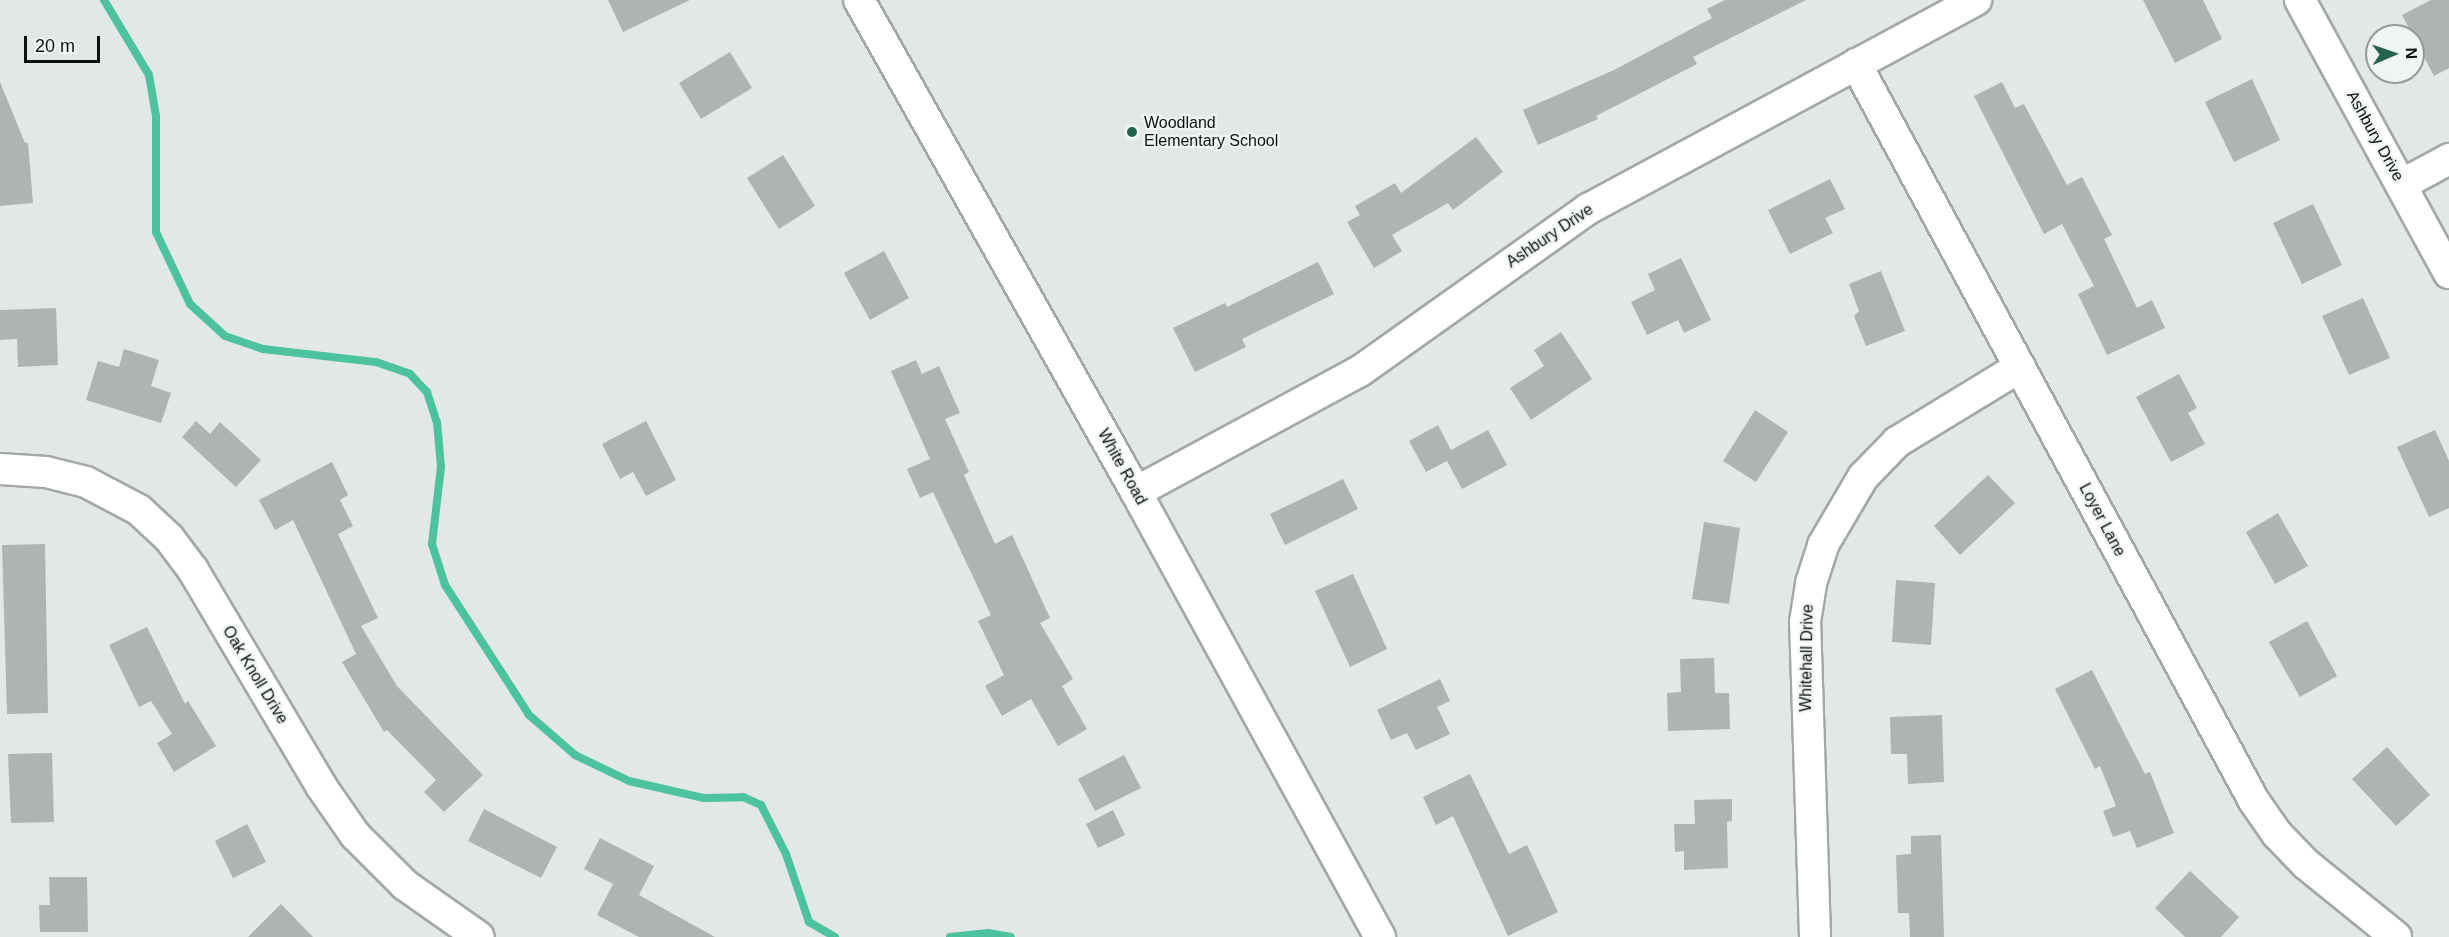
<!DOCTYPE html>
<style>
body{margin:0}
#map{position:relative;width:2449px;height:937px;overflow:hidden;background:#e2e8e6;font-family:Helvetica,sans-serif}
div>[style]{position:absolute}
[style*='--x']{left:calc(var(--x)*1px);top:calc(var(--y)*1px);width:calc(var(--w)*1px);rotate:calc(var(--a)*1deg)}
.stream>*{height:8px;margin:-4px;padding:0 4px;transform-origin:4px;border-radius:4px;background:#4cc29e}
.building>*{inset:0;background:#aeb4b2}
.roads{filter:drop-shadow(2px 0 #a3a8a6) drop-shadow(-2px 0 #a3a8a6) drop-shadow(0 2px #a3a8a6) drop-shadow(0 -2px #a3a8a6)}
.street>*{height:30px;margin:-15px;padding:0 15px;transform-origin:15px;border-radius:15px;background:#fff}
.dots>*{width:16px;height:16px;translate:-50% -50%;box-sizing:border-box;border:3px solid #eff5f3;border-radius:50%}
span{translate:-50% -50%;white-space:nowrap;text-align:center;line-height:1.15;-webkit-text-stroke:4.5px #eff5f3;paint-order:stroke}
.poi-label{font-size:16px;color:#0e100f}
.left{translate:0 -50%;text-align:left}
.street-label{font-size:16px;color:#0e100f}
.north{position:absolute;left:2365px;top:24px;width:60px;height:60px;box-sizing:border-box;background:#eff5f3;border:2px solid #959998;border-radius:50%;rotate:88deg;font-size:16px;font-weight:700;line-height:24px;text-align:center;color:#0e100f}
.north::after{content:'';display:block;margin:auto;width:21px;height:27px;background:#256350;clip-path:polygon(50% 0,100% 100%,50% 72%,0 100%)}
.scale{position:absolute;left:24px;top:36px;width:76px;height:27px;box-sizing:border-box;border:3px solid #0e100f;border-top:0;padding-left:8px;font-size:18px;line-height:21px;white-space:nowrap;color:#0e100f;-webkit-text-stroke:4px #eff5f3;paint-order:stroke}
</style>
<div id="map">
<div class="stream">
<div style="--x:104;--y:0;--w:87;--a:59"></div>
<div style="--x:149;--y:75;--w:42;--a:80.3"></div>
<div style="--x:156;--y:116;--w:116;--a:90"></div>
<div style="--x:156;--y:232;--w:80;--a:64.7"></div>
<div style="--x:190;--y:304;--w:47;--a:42.4"></div>
<div style="--x:225;--y:336;--w:40;--a:18.9"></div>
<div style="--x:263;--y:349;--w:114;--a:6.6"></div>
<div style="--x:376;--y:362;--w:36;--a:19"></div>
<div style="--x:410;--y:374;--w:25;--a:47"></div>
<div style="--x:427;--y:392;--w:32;--a:72"></div>
<div style="--x:437;--y:422;--w:45;--a:84.9"></div>
<div style="--x:441;--y:467;--w:78;--a:96.7"></div>
<div style="--x:432;--y:544;--w:43;--a:72.4"></div>
<div style="--x:445;--y:585;--w:155;--a:57.1"></div>
<div style="--x:529;--y:715;--w:61;--a:41"></div>
<div style="--x:575;--y:755;--w:60;--a:25.7"></div>
<div style="--x:629;--y:781;--w:77;--a:12.8"></div>
<div style="--x:704;--y:798;--w:39;--a:-1"></div>
<div style="--x:743;--y:797;--w:20;--a:24"></div>
<div style="--x:761;--y:805;--w:55;--a:63"></div>
<div style="--x:786;--y:854;--w:72;--a:71.3"></div>
<div style="--x:809;--y:922;--w:30;--a:30"></div>
<div style="--x:950;--y:937;--w:38;--a:-6"></div>
<div style="--x:988;--y:933;--w:23;--a:10"></div>
</div>
<div class="building">
<div style="clip-path:polygon(608px 0,690px 0,623px 32px)"></div>
<div style="clip-path:polygon(1725px 0,1806px 0,1693px 57px,1697px 64px,1596px 116px,1598px 119px,1538px 145px,1523px 110px,1614px 70px,1712px 18px,1707px 9px)"></div>
<div style="clip-path:polygon(2143px 0,2203px 0,2222px 39px,2175px 63px)"></div>
<div style="clip-path:polygon(2431px 0,2449px 0,2449px 68px,2434px 76px,2402px 15px)"></div>
<div style="clip-path:polygon(730px 52px,752px 88px,701px 119px,679px 83px)"></div>
<div style="clip-path:polygon(2252px 79px,2280px 140px,2234px 162px,2205px 102px)"></div>
<div style="clip-path:polygon(0 82px,25px 143px,28px 143px,33px 203px,0 206px)"></div>
<div style="clip-path:polygon(2002px 82px,2015px 108px,2024px 104px,2067px 185px,2082px 177px,2112px 235px,2104px 239px,2137px 308px,2152px 300px,2165px 328px,2107px 355px,2078px 294px,2094px 286px,2062px 224px,2044px 234px,1974px 96px)"></div>
<div style="clip-path:polygon(1476px 137px,1503px 172px,1453px 210px,1448px 203px,1392px 235px,1402px 251px,1374px 268px,1347px 222px,1360px 215px,1355px 206px,1395px 183px,1401px 193px)"></div>
<div style="clip-path:polygon(783px 155px,815px 206px,779px 229px,747px 178px)"></div>
<div style="clip-path:polygon(1830px 179px,1845px 209px,1825px 218px,1833px 233px,1790px 254px,1768px 210px)"></div>
<div style="clip-path:polygon(2313px 204px,2342px 265px,2302px 284px,2273px 223px)"></div>
<div style="clip-path:polygon(884px 251px,909px 298px,870px 320px,844px 273px)"></div>
<div style="clip-path:polygon(1681px 258px,1711px 320px,1684px 333px,1678px 320px,1647px 335px,1631px 302px,1655px 290px,1648px 274px)"></div>
<div style="clip-path:polygon(1318px 262px,1334px 294px,1242px 339px,1246px 347px,1195px 372px,1173px 328px,1225px 303px,1227px 307px)"></div>
<div style="clip-path:polygon(1881px 271px,1905px 331px,1866px 346px,1854px 316px,1859px 311px,1849px 284px)"></div>
<div style="clip-path:polygon(2363px 298px,2390px 358px,2349px 375px,2322px 316px)"></div>
<div style="clip-path:polygon(56px 308px,58px 365px,18px 367px,17px 339px,0 340px,0 310px)"></div>
<div style="clip-path:polygon(1561px 332px,1592px 379px,1531px 420px,1510px 388px,1544px 366px,1534px 350px)"></div>
<div style="clip-path:polygon(124px 349px,159px 360px,151px 386px,171px 393px,161px 423px,86px 400px,98px 361px,119px 367px)"></div>
<div style="clip-path:polygon(916px 360px,922px 374px,939px 366px,960px 413px,945px 419px,969px 472px,964px 475px,995px 544px,1012px 535px,1050px 618px,1040px 623px,1073px 679px,1062px 686px,1087px 729px,1058px 746px,1031px 699px,1002px 716px,985px 686px,1004px 675px,978px 621px,991px 615px,933px 492px,920px 498px,907px 469px,930px 459px,891px 371px)"></div>
<div style="clip-path:polygon(2179px 374px,2197px 408px,2188px 413px,2205px 444px,2171px 462px,2136px 397px)"></div>
<div style="clip-path:polygon(1755px 410px,1788px 432px,1756px 482px,1723px 461px)"></div>
<div style="clip-path:polygon(196px 421px,210px 434px,220px 422px,261px 460px,236px 487px,182px 437px)"></div>
<div style="clip-path:polygon(646px 421px,676px 480px,646px 496px,633px 472px,620px 479px,602px 444px)"></div>
<div style="clip-path:polygon(1438px 425px,1451px 450px,1488px 430px,1507px 465px,1462px 489px,1447px 461px,1426px 472px,1409px 441px)"></div>
<div style="clip-path:polygon(2435px 430px,2449px 461px,2449px 508px,2429px 517px,2397px 447px)"></div>
<div style="clip-path:polygon(332px 462px,348px 495px,340px 500px,353px 526px,338px 534px,378px 618px,361px 626px,397px 686px,483px 775px,444px 812px,424px 792px,436px 780px,387px 730px,384px 732px,342px 662px,356px 654px,293px 520px,275px 530px,259px 500px)"></div>
<div style="clip-path:polygon(1988px 475px,2015px 503px,1960px 555px,1934px 526px)"></div>
<div style="clip-path:polygon(1343px 479px,1358px 509px,1285px 545px,1270px 514px)"></div>
<div style="clip-path:polygon(2278px 513px,2308px 566px,2275px 584px,2246px 532px)"></div>
<div style="clip-path:polygon(1704px 522px,1740px 528px,1729px 604px,1692px 599px)"></div>
<div style="clip-path:polygon(45px 544px,48px 713px,7px 714px,2px 545px)"></div>
<div style="clip-path:polygon(1353px 574px,1387px 649px,1350px 667px,1315px 591px)"></div>
<div style="clip-path:polygon(1896px 580px,1935px 583px,1931px 645px,1892px 642px)"></div>
<div style="clip-path:polygon(2307px 621px,2337px 676px,2300px 697px,2269px 642px)"></div>
<div style="clip-path:polygon(147px 627px,185px 704px,188px 701px,216px 746px,174px 772px,157px 743px,172px 734px,151px 701px,139px 707px,109px 645px)"></div>
<div style="clip-path:polygon(1714px 658px,1715px 693px,1729px 693px,1730px 729px,1668px 731px,1667px 693px,1681px 692px,1680px 659px)"></div>
<div style="clip-path:polygon(2092px 670px,2145px 774px,2150px 772px,2174px 833px,2137px 848px,2130px 831px,2113px 837px,2103px 811px,2116px 806px,2100px 766px,2095px 769px,2055px 689px)"></div>
<div style="clip-path:polygon(1440px 679px,1450px 701px,1437px 707px,1450px 734px,1416px 750px,1407px 733px,1391px 740px,1377px 710px)"></div>
<div style="clip-path:polygon(1942px 715px,1944px 782px,1908px 784px,1907px 754px,1891px 754px,1890px 717px)"></div>
<div style="clip-path:polygon(2387px 747px,2430px 795px,2396px 826px,2352px 779px)"></div>
<div style="clip-path:polygon(52px 753px,54px 822px,11px 823px,8px 754px)"></div>
<div style="clip-path:polygon(1124px 755px,1141px 788px,1095px 811px,1078px 779px)"></div>
<div style="clip-path:polygon(1470px 774px,1509px 854px,1527px 845px,1558px 912px,1508px 936px,1453px 816px,1436px 825px,1423px 797px)"></div>
<div style="clip-path:polygon(1732px 799px,1732px 821px,1727px 822px,1728px 868px,1684px 870px,1684px 851px,1675px 852px,1674px 824px,1695px 824px,1694px 800px)"></div>
<div style="clip-path:polygon(484px 809px,557px 847px,541px 878px,468px 841px)"></div>
<div style="clip-path:polygon(1113px 810px,1125px 835px,1098px 848px,1086px 824px)"></div>
<div style="clip-path:polygon(247px 824px,266px 862px,233px 878px,215px 841px)"></div>
<div style="clip-path:polygon(1941px 835px,1944px 937px,1910px 937px,1909px 913px,1898px 913px,1896px 855px,1911px 854px,1911px 836px)"></div>
<div style="clip-path:polygon(600px 838px,654px 866px,639px 895px,715px 937px,639px 937px,597px 915px,613px 884px,584px 869px)"></div>
<div style="clip-path:polygon(2190px 871px,2239px 917px,2221px 937px,2185px 937px,2155px 908px)"></div>
<div style="clip-path:polygon(49px 877px,87px 877px,88px 932px,40px 932px,39px 905px,50px 905px)"></div>
<div style="clip-path:polygon(281px 904px,313px 937px,248px 937px)"></div>
</div>
<div class="roads">
<div class="street">
<div style="--x:859;--y:0;--w:565;--a:60.62"></div>
<div style="--x:1136;--y:492;--w:508;--a:61.26"></div>
<div style="--x:2300;--y:0;--w:311;--a:61.4"></div>
<div style="--x:1856;--y:64;--w:838;--a:61.63"></div>
<div style="--x:2254;--y:801;--w:40;--a:55.1"></div>
<div style="--x:2277;--y:834;--w:42;--a:46"></div>
<div style="--x:2306;--y:864;--w:116;--a:39"></div>
<div style="--x:2401;--y:185;--w:55;--a:-28.4"></div>
<div style="--x:0;--y:469;--w:46;--a:3.7"></div>
<div style="--x:46;--y:472;--w:41;--a:14"></div>
<div style="--x:86;--y:482;--w:60;--a:27.8"></div>
<div style="--x:139;--y:510;--w:41;--a:43"></div>
<div style="--x:169;--y:538;--w:40;--a:53"></div>
<div style="--x:193;--y:570;--w:251;--a:59.3"></div>
<div style="--x:321;--y:786;--w:60;--a:55.2"></div>
<div style="--x:355;--y:835;--w:71;--a:45"></div>
<div style="--x:405;--y:885;--w:90;--a:35.1"></div>
<div style="--x:1136;--y:492;--w:255;--a:-28.4"></div>
<div style="--x:1360;--y:371;--w:280;--a:-35.4"></div>
<div style="--x:1588;--y:209;--w:441;--a:-28.3"></div>
<div style="--x:1815;--y:937;--w:315;--a:-91.8"></div>
<div style="--x:1805;--y:622;--w:39;--a:-81"></div>
<div style="--x:1811;--y:583;--w:40;--a:-72"></div>
<div style="--x:1823;--y:545;--w:79;--a:-59.5"></div>
<div style="--x:1863;--y:477;--w:49;--a:-45.8"></div>
<div style="--x:1897;--y:442;--w:144;--a:-31.4"></div>
</div>
</div>
<div class="dots">
<div style="left:1132px;top:132px;background:#256350"></div>
</div>
<div class="poi-label">
<span class="left" style="left:1144px;top:132px">Woodland<br>Elementary School</span>
</div>
<div class="street-label">
<span style="left:2375px;top:136px;rotate:61deg">Ashbury Drive</span>
<span style="left:1550px;top:236px;rotate:-34deg">Ashbury Drive</span>
<span style="left:1122px;top:467px;rotate:61deg">White Road</span>
<span style="left:2102px;top:520px;rotate:62deg">Loyer Lane</span>
<span style="left:1807px;top:658px;rotate:-89deg">Whitehall Drive</span>
<span style="left:255px;top:675px;rotate:59deg">Oak Knoll Drive</span>
</div>
<div class="north">N</div>
<div class="scale">20 m</div>
</div>
